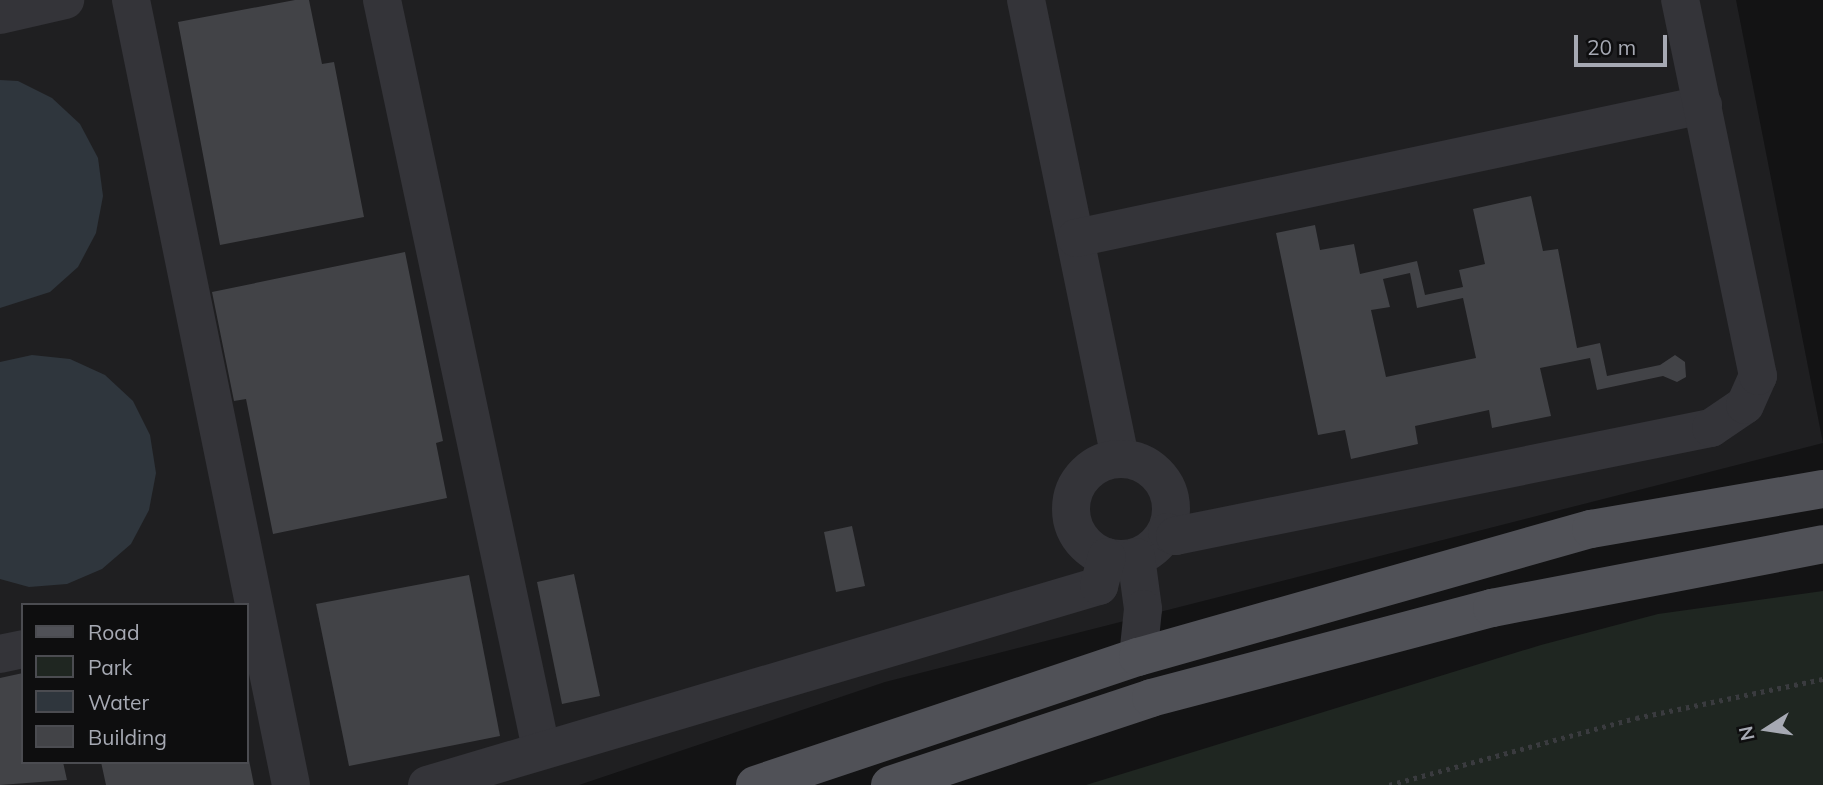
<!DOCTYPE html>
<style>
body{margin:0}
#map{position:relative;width:1823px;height:785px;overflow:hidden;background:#131314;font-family:Mulish,sans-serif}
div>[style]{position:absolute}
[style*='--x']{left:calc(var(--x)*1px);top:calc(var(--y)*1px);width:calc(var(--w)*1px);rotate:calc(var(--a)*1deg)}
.built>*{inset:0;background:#1f1f21}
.green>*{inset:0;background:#1f2621}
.water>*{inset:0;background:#2f363d}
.building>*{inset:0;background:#424347}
.path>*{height:4.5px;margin-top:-2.25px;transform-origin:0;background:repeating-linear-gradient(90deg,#3a3b3f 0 3.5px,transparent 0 8.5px)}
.minor>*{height:38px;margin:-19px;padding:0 19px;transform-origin:19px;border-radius:19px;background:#343439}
.minor>.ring{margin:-19px;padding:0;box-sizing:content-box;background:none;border:38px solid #343439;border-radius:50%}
.major>*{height:38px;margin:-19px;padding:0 19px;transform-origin:19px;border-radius:19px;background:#505157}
span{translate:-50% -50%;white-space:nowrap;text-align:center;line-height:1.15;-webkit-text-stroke:5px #0e0e0f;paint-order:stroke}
.legend{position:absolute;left:21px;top:603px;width:228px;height:161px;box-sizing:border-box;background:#0e0e0f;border:2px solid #4b4c51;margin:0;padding:9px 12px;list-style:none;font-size:21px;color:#a6a9b3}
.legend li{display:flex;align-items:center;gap:14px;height:35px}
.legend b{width:35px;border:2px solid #4b4c51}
.north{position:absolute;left:1732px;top:694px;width:70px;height:70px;-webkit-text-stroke:5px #0e0e0f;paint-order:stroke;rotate:258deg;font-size:19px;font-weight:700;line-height:28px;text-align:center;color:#a6a9b3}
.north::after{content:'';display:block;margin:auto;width:24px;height:32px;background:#a6a9b3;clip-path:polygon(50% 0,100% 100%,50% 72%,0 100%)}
.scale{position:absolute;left:1574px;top:35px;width:93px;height:32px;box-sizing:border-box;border:4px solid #a6a9b3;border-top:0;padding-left:9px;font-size:21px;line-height:24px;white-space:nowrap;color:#a6a9b3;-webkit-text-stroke:5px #0e0e0f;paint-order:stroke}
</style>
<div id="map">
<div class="built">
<div style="clip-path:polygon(evenodd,0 0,1736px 0,1823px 443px,885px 682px,579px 785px,0 785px,0 0,23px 605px,247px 605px,247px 762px,23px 762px,23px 605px)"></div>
</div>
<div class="green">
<div style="clip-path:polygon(1823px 591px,1823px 785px,1086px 785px,1541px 645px,1658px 614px)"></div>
</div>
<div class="water">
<div style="clip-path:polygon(0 80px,18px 81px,52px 98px,80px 124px,98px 158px,103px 196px,96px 233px,78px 267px,50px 292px,0 308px)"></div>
<div style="clip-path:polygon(32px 355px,70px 359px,105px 375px,133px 401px,150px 435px,156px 473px,149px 510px,131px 544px,102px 569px,67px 584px,29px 587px,0 579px,0 362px)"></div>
</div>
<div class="building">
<div style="clip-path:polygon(295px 0,309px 0,322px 64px,334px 62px,364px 217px,220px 245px,178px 22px)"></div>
<div style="clip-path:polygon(evenodd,1531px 196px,1543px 251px,1558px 249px,1577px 348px,1600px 343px,1607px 376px,1660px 365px,1675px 355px,1685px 362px,1686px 377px,1677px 382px,1663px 376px,1597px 390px,1590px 358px,1540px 368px,1551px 416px,1492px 428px,1489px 410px,1415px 426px,1418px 444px,1351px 459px,1345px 430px,1318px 435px,1276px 233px,1315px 225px,1320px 250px,1354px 244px,1360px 274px,1417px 261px,1425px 295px,1463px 287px,1459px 270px,1485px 264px,1473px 209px,1531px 196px,1410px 273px,1417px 308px,1463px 298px,1476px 358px,1386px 377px,1371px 310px,1390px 307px,1383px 279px,1410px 273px)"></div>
<div style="clip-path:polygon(405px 252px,443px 441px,436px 443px,447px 498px,273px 534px,246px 399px,234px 401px,212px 292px)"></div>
<div style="clip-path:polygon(852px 526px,865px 586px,836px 592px,824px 532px)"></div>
<div style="clip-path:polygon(574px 574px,600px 696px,562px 704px,537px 582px)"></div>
<div style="clip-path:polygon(469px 575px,500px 736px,349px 766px,316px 604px)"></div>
<div style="clip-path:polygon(23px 673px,23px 762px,63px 762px,67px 780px,0 785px,0 678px)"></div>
<div style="clip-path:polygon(248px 755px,254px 785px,106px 785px,101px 762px,247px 762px)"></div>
</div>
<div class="path">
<div style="--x:1389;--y:785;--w:256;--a:-15.2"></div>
<div style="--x:1636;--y:718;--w:191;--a:-11.8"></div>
</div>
<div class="minor">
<div style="--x:131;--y:0;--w:801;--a:78.48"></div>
<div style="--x:382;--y:0;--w:766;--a:78.01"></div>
<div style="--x:1026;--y:0;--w:468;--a:78.4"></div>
<div style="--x:0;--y:15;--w:67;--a:-13"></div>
<div style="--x:1076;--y:238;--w:641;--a:-11.98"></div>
<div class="ring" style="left:1071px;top:459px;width:62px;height:62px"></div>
<div style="--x:1167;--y:532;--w:9;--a:27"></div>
<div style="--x:1175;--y:536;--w:547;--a:-11.39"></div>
<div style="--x:1711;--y:428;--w:41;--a:-34.1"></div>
<div style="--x:1745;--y:405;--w:32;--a:-66"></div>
<div style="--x:1758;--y:376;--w:384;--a:-101.7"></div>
<div style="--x:1136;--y:557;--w:52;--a:82.3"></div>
<div style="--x:1143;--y:609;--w:48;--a:95.9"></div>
<div style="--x:0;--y:654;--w:24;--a:-12"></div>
<div style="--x:427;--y:785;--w:701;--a:-16.5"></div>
<div style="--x:1099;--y:586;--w:30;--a:-75"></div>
</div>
<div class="major">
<div style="--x:755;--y:785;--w:404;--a:-18.5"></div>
<div style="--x:1138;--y:657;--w:471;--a:-15.8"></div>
<div style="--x:1591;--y:529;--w:235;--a:-9.8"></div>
<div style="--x:890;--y:785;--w:275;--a:-18.4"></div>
<div style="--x:1151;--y:698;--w:353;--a:-14.8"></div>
<div style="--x:1492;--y:608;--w:337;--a:-10.9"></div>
</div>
<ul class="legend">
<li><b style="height:9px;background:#505157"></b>Road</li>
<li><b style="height:19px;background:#1f2621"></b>Park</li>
<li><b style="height:19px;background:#2f363d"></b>Water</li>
<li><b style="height:19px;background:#424347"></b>Building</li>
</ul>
<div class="north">N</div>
<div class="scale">20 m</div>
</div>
